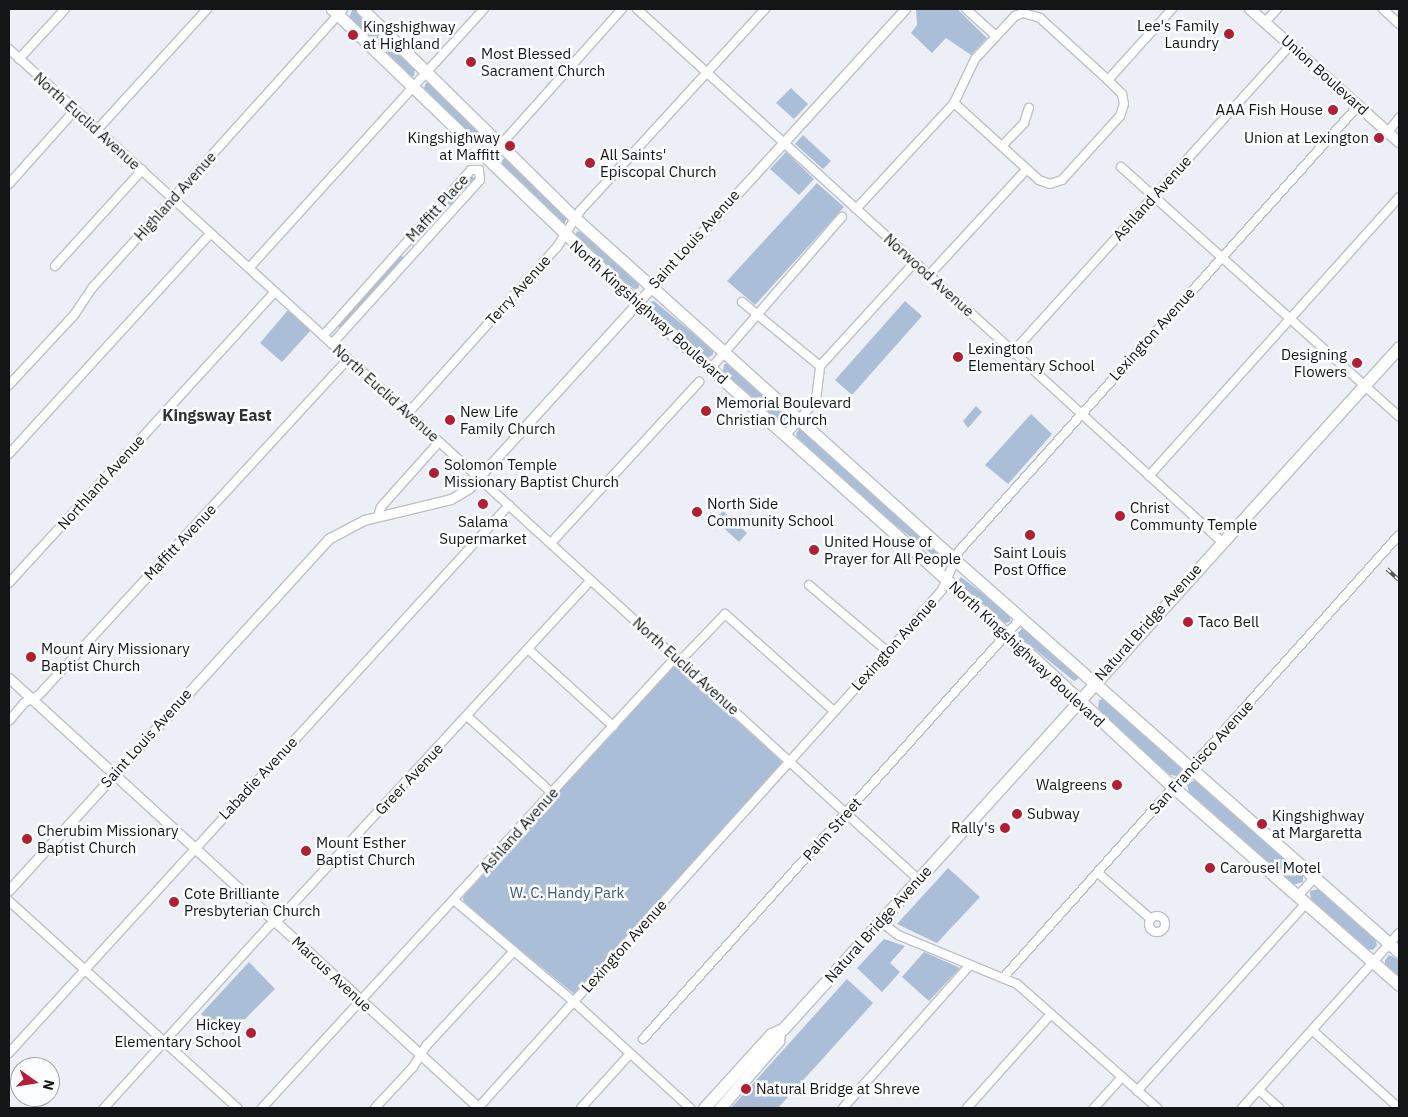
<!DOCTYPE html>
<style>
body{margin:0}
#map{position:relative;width:1408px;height:1117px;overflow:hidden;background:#ecf0f6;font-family:"IBM Plex Sans",sans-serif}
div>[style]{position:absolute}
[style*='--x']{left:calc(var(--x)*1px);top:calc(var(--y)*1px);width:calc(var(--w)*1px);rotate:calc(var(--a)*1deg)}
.green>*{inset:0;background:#aabed8}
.roads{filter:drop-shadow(1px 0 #bdc1c7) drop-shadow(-1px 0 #bdc1c7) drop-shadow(0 1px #bdc1c7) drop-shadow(0 -1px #bdc1c7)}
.minor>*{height:8px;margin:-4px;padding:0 4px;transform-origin:4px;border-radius:4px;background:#fff}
.minor>.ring{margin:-4px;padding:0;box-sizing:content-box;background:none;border:8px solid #fff;border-radius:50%}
.tertiary>*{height:9px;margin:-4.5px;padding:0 4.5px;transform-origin:4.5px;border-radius:4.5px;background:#fff}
.secondary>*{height:10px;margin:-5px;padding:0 5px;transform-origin:5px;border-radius:5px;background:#fff}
.primary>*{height:11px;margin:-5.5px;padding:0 5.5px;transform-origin:5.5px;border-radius:5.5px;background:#fff}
.rail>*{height:4px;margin-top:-2px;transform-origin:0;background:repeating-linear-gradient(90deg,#fcfdfe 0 5.5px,#525457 0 11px);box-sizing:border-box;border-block:1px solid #525457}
.dots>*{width:14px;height:14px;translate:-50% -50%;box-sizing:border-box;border:2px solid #fcfdfe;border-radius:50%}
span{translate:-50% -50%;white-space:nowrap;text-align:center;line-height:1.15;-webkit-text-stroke:5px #fcfdfe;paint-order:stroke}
.poi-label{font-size:15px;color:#141517}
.right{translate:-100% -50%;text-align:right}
.left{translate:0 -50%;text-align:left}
.street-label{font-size:15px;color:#141517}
.park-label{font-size:15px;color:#395880}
.neighbourhood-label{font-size:16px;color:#2f3236;font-weight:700}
.frame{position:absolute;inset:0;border:10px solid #141517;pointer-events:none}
.north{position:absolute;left:10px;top:1057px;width:50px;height:50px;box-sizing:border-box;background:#fcfdfe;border:1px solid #9fa0a2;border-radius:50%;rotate:103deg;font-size:14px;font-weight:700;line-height:20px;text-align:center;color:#141517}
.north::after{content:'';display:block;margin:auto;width:18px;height:22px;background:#b21f32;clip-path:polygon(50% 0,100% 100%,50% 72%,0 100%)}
</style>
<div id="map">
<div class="green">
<div style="clip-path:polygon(916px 9px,957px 9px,987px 38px,971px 55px,946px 38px,932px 53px,911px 33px,917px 25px)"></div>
<div style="clip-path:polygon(352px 10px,356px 10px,415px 68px,414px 76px,410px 77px,349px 18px)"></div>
<div style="clip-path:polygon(426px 83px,431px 83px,487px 138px,482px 144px,423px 90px)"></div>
<div style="clip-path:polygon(791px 88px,808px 104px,794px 119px,776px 103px)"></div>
<div style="clip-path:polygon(803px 135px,831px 161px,823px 169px,795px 144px)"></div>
<div style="clip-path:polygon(786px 152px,814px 179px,799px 195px,770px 169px)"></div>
<div style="clip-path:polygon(508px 158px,567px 218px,564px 225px,500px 164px,503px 159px)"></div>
<div style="clip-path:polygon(472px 176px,476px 180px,415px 248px,411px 244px)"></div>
<div style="clip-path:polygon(817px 183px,844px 207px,755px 305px,727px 281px)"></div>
<div style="clip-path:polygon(577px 231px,584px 233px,639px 283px,639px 287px,635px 290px,596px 257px,574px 237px)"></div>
<div style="clip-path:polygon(401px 255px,405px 259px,341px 329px,337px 326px)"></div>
<div style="clip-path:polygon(654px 301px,713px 350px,713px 355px,707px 358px,649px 307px,650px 302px)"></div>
<div style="clip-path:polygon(905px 301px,922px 316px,852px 395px,835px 380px)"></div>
<div style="clip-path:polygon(288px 310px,311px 330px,282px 362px,260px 343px)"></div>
<div style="clip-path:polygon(724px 364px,729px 364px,787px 415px,785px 422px,780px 423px,723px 372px)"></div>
<div style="clip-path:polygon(976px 406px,982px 412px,968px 428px,963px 421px)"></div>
<div style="clip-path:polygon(1031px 414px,1052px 434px,1008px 484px,985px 465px)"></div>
<div style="clip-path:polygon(799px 429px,803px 429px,944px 559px,938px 559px,894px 524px,798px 439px,796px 434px)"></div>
<div style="clip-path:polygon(723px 511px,747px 533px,739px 542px,715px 520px)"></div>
<div style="clip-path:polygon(961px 577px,1011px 615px,1010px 622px,1005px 623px,971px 593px,958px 581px)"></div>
<div style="clip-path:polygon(1023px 627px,1078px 674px,1078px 679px,1074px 681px,1020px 637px,1018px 633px)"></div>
<div style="clip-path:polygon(675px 664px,783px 763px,574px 994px,464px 903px,463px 897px)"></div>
<div style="clip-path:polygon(1103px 699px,1180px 765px,1182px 769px,1178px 776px,1170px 775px,1109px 721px,1098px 708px,1099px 700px)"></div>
<div style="clip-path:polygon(1196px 779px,1303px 874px,1303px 882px,1293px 885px,1189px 792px,1187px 785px)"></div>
<div style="clip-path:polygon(948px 868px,980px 897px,937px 943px,897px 924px)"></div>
<div style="clip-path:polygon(1319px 889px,1375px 938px,1377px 945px,1373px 950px,1366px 949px,1311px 901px,1310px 891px)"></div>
<div style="clip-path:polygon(884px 939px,905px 946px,890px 963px,900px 972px,882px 992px,857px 968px)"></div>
<div style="clip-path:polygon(924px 952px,960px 968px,929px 1001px,902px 977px)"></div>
<div style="clip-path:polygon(1389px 955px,1399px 960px,1399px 979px,1385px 967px,1385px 960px)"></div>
<div style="clip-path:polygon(249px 962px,275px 989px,241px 1023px,236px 1019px,223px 1034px,201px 1014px)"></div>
<div style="clip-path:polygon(847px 979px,873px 1003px,778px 1108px,731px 1108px)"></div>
</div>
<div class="roads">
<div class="minor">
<div style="--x:637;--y:9;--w:790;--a:42.33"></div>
<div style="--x:966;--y:9;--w:40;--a:42"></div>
<div style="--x:1383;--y:9;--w:22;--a:43"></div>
<div style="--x:1265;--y:22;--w:18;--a:-47"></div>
<div style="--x:9;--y:49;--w:1232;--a:42.4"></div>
<div style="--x:19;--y:59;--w:68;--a:-47.4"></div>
<div style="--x:1108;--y:80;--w:96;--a:-48"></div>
<div style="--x:97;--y:130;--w:164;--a:-47.7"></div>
<div style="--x:1388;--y:132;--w:18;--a:-52"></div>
<div style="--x:1002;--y:146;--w:32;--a:-46"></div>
<div style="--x:1024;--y:123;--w:16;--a:-72"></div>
<div style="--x:487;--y:160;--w:203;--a:-48.2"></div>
<div style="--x:1121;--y:167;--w:373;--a:41.9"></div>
<div style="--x:9;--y:184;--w:99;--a:-48.3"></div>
<div style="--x:856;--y:209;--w:144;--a:-47.2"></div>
<div style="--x:954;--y:103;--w:49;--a:-64.5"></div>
<div style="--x:975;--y:59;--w:59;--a:-47.1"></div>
<div style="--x:1015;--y:16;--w:9;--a:-21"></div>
<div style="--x:1023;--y:13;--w:18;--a:16"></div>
<div style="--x:1040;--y:18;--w:92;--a:42.4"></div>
<div style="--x:1108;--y:80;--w:20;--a:45"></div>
<div style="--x:1122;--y:94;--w:10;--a:79"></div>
<div style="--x:1124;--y:104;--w:13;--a:108"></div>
<div style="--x:1120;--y:116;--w:86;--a:132.2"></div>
<div style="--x:1062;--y:180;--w:13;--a:162"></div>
<div style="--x:1050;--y:184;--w:12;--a:-160"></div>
<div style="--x:1039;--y:180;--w:115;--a:-137.8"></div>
<div style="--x:55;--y:266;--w:130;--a:-47.8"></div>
<div style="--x:249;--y:268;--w:350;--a:-47.8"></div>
<div style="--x:929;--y:275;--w:143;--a:-47.3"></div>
<div style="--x:742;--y:302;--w:101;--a:39.4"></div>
<div style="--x:323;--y:336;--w:222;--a:-48.3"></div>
<div style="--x:471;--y:170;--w:8;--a:0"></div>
<div style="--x:479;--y:170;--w:10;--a:84"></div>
<div style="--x:480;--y:180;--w:221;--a:132.1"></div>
<div style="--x:1013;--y:352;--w:413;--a:-47.9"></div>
<div style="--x:711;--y:368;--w:200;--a:-49.1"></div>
<div style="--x:9;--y:385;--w:96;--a:-47.1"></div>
<div style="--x:74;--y:315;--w:34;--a:-56"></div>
<div style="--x:93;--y:287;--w:374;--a:-48"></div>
<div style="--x:408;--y:413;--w:223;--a:-48.1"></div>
<div style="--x:557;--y:247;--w:43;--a:-57.4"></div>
<div style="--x:580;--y:211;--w:274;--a:-47.5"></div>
<div style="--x:786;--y:435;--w:46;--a:-49.4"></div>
<div style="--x:816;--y:400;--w:34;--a:-83"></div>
<div style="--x:820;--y:366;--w:139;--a:-47.6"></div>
<div style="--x:9;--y:454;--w:299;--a:-47.6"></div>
<div style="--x:1149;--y:476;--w:375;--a:-48.1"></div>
<div style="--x:378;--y:516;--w:9;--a:-72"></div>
<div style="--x:381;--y:507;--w:87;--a:-48.3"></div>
<div style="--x:551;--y:543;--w:219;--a:-47.4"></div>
<div style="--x:9;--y:583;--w:394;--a:-47.6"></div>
<div style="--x:809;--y:585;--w:104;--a:40.3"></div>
<div style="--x:528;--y:649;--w:115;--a:42.2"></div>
<div style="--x:680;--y:661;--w:65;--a:-46.2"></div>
<div style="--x:725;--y:614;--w:146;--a:41.7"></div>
<div style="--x:467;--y:716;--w:115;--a:42.2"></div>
<div style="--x:9;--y:721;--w:23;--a:-50"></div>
<div style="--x:24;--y:703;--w:17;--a:-28"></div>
<div style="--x:39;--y:695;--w:456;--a:-47.4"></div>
<div style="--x:1098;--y:873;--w:70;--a:41"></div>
<div style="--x:1298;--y:896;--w:24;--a:-48"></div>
<div style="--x:9;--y:901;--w:308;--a:42.2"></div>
<div style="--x:455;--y:901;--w:156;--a:40.3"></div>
<div style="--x:574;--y:1002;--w:157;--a:42.4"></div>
<div class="ring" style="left:1149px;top:916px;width:8px;height:8px"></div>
<div style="--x:880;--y:921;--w:23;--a:38"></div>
<div style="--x:898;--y:935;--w:129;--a:22.4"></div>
<div style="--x:1017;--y:984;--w:187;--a:41.5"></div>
<div style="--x:1003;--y:978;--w:594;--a:-48.21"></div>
<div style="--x:1312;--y:1030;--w:117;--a:41.9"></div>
<div style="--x:643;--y:1039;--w:566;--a:-48.08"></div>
<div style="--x:9;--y:1053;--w:742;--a:-47.62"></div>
<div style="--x:1259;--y:1090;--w:27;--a:42"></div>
<div style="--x:1137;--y:1091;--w:253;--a:-48"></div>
<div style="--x:104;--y:1108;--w:244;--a:-47.8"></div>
<div style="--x:268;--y:927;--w:18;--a:-38"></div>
<div style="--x:282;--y:916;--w:456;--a:-47.4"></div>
<div style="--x:262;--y:1108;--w:612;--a:-47.45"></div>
<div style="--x:375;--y:1108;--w:56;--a:-47.2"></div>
<div style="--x:413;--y:1067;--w:26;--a:-58"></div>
<div style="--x:427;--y:1045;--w:128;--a:-47.2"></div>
<div style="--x:478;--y:1108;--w:613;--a:-48.04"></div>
<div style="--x:888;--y:652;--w:82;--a:-48.9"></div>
<div style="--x:942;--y:590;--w:43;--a:-66.4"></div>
<div style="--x:959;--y:551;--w:598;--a:-48.12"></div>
<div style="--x:581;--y:1108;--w:73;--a:-47.8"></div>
<div style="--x:843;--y:1108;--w:191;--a:-48.4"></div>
<div style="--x:967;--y:1108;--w:126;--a:-48.2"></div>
<div style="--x:1094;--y:1108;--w:42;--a:-47.9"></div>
<div style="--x:1242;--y:1108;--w:235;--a:-48.1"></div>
</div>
<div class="tertiary">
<div style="--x:9;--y:678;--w:637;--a:42.46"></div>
<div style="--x:9;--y:890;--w:474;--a:-47.7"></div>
<div style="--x:328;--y:539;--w:41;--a:-27.8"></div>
<div style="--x:364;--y:520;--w:89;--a:-13.6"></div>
<div style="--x:451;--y:499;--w:21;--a:-31"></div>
<div style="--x:469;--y:488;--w:648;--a:-47.69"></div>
</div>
<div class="secondary">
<div style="--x:1250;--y:9;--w:200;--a:41.8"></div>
</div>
<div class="primary">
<div style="--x:332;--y:9;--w:422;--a:43.9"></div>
<div style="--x:636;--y:302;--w:533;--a:41.8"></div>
<div style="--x:1033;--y:657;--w:191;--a:42.9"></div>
<div style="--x:1173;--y:787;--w:300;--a:41.2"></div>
<div style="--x:362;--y:9;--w:298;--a:44.5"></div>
<div style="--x:575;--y:218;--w:511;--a:41.99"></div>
<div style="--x:955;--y:560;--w:592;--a:41.44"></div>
<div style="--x:704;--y:1108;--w:100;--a:-47.8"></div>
<div style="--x:771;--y:1034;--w:13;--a:-23"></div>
<div style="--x:783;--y:1029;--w:919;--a:-47.91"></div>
<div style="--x:720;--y:1108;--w:89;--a:-49.1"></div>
<div style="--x:778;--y:1041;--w:9;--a:-84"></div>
</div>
</div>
<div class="rail">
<div style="--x:1387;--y:569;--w:16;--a:43"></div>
</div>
<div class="dots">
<div style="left:1229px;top:34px;background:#b21f32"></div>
<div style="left:353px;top:35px;background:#b21f32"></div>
<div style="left:471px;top:62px;background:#b21f32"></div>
<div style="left:1333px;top:110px;background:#b21f32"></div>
<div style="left:1379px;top:138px;background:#b21f32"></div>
<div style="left:510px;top:146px;background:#b21f32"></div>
<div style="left:590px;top:163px;background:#b21f32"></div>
<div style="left:958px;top:357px;background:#b21f32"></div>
<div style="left:1357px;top:363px;background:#b21f32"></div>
<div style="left:706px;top:411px;background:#b21f32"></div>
<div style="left:450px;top:420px;background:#b21f32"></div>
<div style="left:434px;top:473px;background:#b21f32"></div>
<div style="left:483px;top:504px;background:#b21f32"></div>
<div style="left:697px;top:512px;background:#b21f32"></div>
<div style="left:1120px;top:516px;background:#b21f32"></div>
<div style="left:1030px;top:535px;background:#b21f32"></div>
<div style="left:814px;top:550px;background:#b21f32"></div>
<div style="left:1188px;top:622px;background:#b21f32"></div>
<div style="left:31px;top:657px;background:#b21f32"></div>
<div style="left:1117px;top:785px;background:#b21f32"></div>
<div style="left:1017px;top:814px;background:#b21f32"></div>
<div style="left:1262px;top:824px;background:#b21f32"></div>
<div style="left:1005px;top:828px;background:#b21f32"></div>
<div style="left:27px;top:839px;background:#b21f32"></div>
<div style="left:306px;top:851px;background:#b21f32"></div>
<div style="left:1210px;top:868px;background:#b21f32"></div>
<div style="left:174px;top:902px;background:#b21f32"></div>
<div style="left:251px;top:1033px;background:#b21f32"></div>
<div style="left:746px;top:1089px;background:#b21f32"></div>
</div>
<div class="poi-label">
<span class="right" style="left:1219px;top:34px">Lee's Family<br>Laundry</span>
<span class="left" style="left:363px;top:35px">Kingshighway<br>at Highland</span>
<span class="left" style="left:481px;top:62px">Most Blessed<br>Sacrament Church</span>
<span class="right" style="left:1323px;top:110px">AAA Fish House</span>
<span class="right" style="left:500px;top:146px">Kingshighway<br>at Maffitt</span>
<span class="right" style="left:1369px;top:138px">Union at Lexington</span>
<span class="left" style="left:600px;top:163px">All Saints'<br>Episcopal Church</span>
<span class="left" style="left:968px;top:357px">Lexington<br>Elementary School</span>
<span class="right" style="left:1347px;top:363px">Designing<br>Flowers</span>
<span class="left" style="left:716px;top:411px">Memorial Boulevard<br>Christian Church</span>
<span class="left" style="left:460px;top:420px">New Life<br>Family Church</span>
<span class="left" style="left:444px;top:473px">Solomon Temple<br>Missionary Baptist Church</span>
<span class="left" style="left:707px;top:512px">North Side<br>Community School</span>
<span class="left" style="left:1130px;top:516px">Christ<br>Communty Temple</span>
<span style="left:483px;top:530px">Salama<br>Supermarket</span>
<span class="left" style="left:824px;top:550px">United House of<br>Prayer for All People</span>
<span style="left:1030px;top:561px">Saint Louis<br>Post Office</span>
<span class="left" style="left:1198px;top:622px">Taco Bell</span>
<span class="left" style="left:41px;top:657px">Mount Airy Missionary<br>Baptist Church</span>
<span class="right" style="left:1107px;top:785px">Walgreens</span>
<span class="left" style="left:1027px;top:814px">Subway</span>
<span class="left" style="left:1272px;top:824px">Kingshighway<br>at Margaretta</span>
<span class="right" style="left:995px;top:828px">Rally's</span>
<span class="left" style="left:37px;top:839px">Cherubim Missionary<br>Baptist Church</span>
<span class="left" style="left:316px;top:851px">Mount Esther<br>Baptist Church</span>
<span class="left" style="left:1220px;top:868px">Carousel Motel</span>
<span class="left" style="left:184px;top:902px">Cote Brilliante<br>Presbyterian Church</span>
<span class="right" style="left:241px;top:1033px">Hickey<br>Elementary School</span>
<span class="left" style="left:756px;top:1089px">Natural Bridge at Shreve</span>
</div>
<div class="street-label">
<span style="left:1325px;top:75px;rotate:42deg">Union Boulevard</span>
<span style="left:87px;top:121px;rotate:42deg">North Euclid Avenue</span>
<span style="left:175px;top:196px;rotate:-48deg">Highland Avenue</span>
<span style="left:1152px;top:198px;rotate:-48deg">Ashland Avenue</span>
<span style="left:437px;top:208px;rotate:-48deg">Maffitt Place</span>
<span style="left:694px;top:239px;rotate:-48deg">Saint Louis Avenue</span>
<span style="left:929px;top:275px;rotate:42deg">Norwood Avenue</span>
<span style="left:518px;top:290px;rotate:-48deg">Terry Avenue</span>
<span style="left:649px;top:312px;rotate:42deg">North Kingshighway Boulevard</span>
<span style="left:1152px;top:334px;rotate:-48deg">Lexington Avenue</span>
<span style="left:386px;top:393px;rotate:42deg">North Euclid Avenue</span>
<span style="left:101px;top:482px;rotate:-48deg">Northland Avenue</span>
<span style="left:180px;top:542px;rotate:-47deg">Maffitt Avenue</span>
<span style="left:1148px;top:622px;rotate:-48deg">Natural Bridge Avenue</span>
<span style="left:894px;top:644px;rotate:-48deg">Lexington Avenue</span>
<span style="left:1027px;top:654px;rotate:43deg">North Kingshighway Boulevard</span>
<span style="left:686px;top:666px;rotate:42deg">North Euclid Avenue</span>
<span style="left:146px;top:738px;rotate:-48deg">Saint Louis Avenue</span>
<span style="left:1201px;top:757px;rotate:-48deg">San Francisco Avenue</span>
<span style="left:258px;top:778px;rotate:-47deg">Labadie Avenue</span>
<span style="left:409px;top:779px;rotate:-47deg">Greer Avenue</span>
<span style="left:832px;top:829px;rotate:-48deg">Palm Street</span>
<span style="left:519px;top:830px;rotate:-48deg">Ashland Avenue</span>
<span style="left:878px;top:924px;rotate:-48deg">Natural Bridge Avenue</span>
<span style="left:624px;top:946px;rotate:-48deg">Lexington Avenue</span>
<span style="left:332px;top:974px;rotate:43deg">Marcus Avenue</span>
</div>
<div class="park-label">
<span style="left:567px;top:893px">W. C. Handy Park</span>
</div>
<div class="neighbourhood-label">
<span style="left:217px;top:415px">Kingsway East</span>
</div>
<div class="frame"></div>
<div class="north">N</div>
</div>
